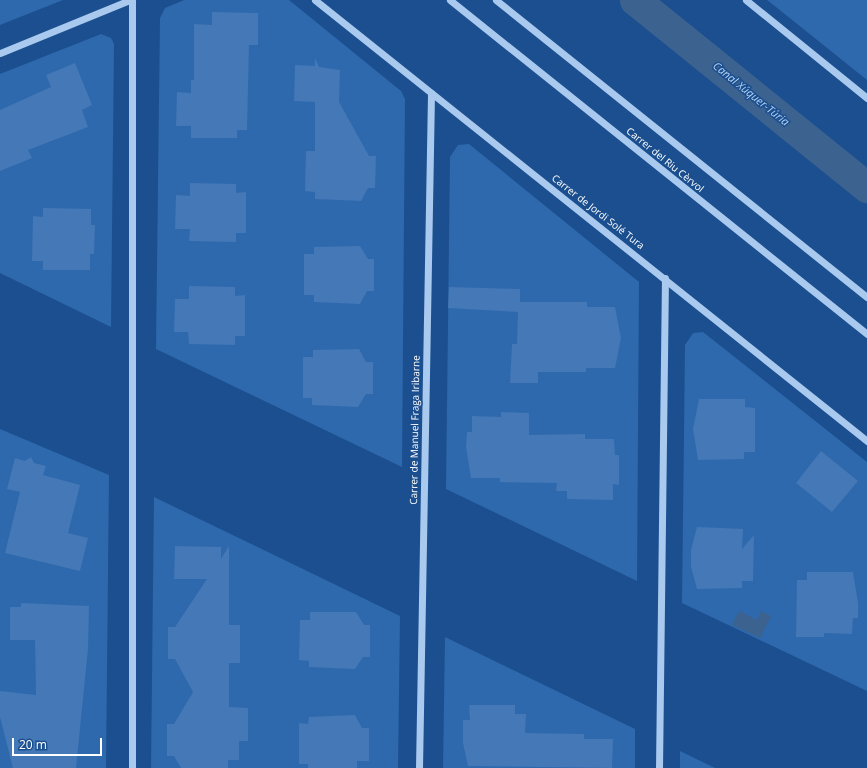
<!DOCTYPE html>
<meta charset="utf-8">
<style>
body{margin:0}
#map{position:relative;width:867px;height:768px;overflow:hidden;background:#1b4f8f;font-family:"Open Sans",sans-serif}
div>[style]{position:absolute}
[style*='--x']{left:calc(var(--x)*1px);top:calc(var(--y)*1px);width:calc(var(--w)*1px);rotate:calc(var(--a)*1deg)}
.green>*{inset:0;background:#2e69ad}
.water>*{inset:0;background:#3c6290}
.canal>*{height:31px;margin:-15.5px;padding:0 15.5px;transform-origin:15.5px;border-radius:15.5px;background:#3c6290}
.building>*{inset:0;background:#4478b7}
.minor>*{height:7px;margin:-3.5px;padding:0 3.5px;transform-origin:3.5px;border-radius:3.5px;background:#a9c9ee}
span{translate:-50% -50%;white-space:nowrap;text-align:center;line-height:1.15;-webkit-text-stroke:3px #1b4f8f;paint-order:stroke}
.street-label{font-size:10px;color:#fff}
.water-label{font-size:11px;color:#b5d3f5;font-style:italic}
.scale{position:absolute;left:12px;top:738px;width:90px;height:18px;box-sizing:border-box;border:2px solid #fff;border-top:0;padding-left:5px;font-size:12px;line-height:14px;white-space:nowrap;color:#fff;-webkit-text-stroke:3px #1b4f8f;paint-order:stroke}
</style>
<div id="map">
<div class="green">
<div style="clip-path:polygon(0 0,63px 0,0 25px)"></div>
<div style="clip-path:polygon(184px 0,289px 0,401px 91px,405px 99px,402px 467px,156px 349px,160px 18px,165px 8px)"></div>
<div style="clip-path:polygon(767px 0,867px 0,867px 80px,776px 7px)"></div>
<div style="clip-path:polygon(101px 34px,111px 38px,114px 44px,111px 327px,0 273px,0 74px)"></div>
<div style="clip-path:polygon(469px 144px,639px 282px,637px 581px,446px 489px,450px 157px,458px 145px)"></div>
<div style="clip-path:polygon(703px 332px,867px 462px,867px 691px,682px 603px,685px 345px,693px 333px)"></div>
<div style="clip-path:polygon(0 429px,109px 475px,106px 768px,0 768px)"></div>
<div style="clip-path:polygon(154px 497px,400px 616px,398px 768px,151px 768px)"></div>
<div style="clip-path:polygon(445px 637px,635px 729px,635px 768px,443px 768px)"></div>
<div style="clip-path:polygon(680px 751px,715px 768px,680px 768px)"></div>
</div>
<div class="water">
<div style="clip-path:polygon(739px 611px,757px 620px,761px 611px,771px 616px,760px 638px,732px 625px)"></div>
</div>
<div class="canal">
<div style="--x:635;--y:0;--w:298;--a:38.9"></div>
</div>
<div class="building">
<div style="clip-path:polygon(212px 12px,258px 13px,258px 45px,249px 45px,247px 130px,237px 130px,237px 138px,191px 138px,191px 126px,176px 126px,177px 92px,191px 93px,191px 80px,194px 80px,194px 24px,212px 25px)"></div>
<div style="clip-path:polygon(315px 58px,319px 67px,340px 70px,339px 102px,369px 156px,376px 156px,375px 188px,368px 188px,361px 201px,315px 199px,315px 192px,305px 191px,306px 151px,315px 151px,315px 102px,294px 101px,295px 65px,315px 66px)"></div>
<div style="clip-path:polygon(75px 63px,92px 105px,82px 110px,88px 127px,28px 150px,32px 158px,0 171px,0 110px,51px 87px,46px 75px)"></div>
<div style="clip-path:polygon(190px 183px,236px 184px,236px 193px,246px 192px,246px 233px,236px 233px,236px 242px,189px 241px,190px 229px,175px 229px,176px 195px,190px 196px)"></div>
<div style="clip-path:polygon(43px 208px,91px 209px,91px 225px,95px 225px,94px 254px,90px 254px,90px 270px,43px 270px,43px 261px,32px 261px,33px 216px,43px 217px)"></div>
<div style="clip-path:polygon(360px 246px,368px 259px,374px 259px,374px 291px,367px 291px,360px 304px,314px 302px,314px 295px,304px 295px,304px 254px,314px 254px,314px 247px)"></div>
<div style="clip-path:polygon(189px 286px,235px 287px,235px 296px,245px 295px,245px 336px,235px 336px,235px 345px,189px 344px,188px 332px,174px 332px,175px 299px,189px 299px)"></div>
<div style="clip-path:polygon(449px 287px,520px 289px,520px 302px,587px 302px,587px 307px,615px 307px,621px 338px,615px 368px,586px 368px,586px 372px,538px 372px,538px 383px,510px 383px,512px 344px,517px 344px,518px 312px,448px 308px)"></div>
<div style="clip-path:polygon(359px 349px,366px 362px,373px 362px,373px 394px,366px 394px,358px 407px,312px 405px,312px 398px,303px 398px,303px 357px,313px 357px,313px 350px)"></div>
<div style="clip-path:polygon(699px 399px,745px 399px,745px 407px,755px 408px,755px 452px,744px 452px,744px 459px,698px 460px,693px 429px)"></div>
<div style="clip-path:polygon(501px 412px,529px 413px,529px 435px,585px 434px,585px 439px,614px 439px,615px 455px,619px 455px,619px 485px,613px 484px,613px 500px,567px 499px,567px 491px,556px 491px,557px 483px,500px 482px,500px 478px,471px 478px,466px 447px,467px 432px,472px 432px,472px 416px,501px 417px)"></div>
<div style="clip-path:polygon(821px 451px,858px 481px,832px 512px,796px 483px)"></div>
<div style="clip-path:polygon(31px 457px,34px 463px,46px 466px,43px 475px,80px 485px,68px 533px,88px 538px,80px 571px,5px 553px,20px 492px,7px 489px,15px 458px,25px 461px)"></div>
<div style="clip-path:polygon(697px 527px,743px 529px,742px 549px,754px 535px,753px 581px,742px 581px,742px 588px,697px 589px,691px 567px,691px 550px)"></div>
<div style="clip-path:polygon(175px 546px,221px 547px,221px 559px,229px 546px,229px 625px,240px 625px,240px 663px,229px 663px,229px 707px,248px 708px,248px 741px,239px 741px,239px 760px,228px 760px,228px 768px,181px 768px,174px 756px,167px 756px,167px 724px,174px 724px,193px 692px,175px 659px,168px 659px,168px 627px,175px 627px,207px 579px,174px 579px)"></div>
<div style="clip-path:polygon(807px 572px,853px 572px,858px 603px,858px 618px,853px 618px,852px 634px,824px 633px,824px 637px,796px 637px,797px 580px,807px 580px)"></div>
<div style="clip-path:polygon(21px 603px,89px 606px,88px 649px,76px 768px,13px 768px,0 717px,0 691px,36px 695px,35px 640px,10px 640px,10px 607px,21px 607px)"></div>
<div style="clip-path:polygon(310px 612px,356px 612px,364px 625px,370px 625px,370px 657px,363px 657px,355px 669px,309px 667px,309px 661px,299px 660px,300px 620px,310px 620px)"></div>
<div style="clip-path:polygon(469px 705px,515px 705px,515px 714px,526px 714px,525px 733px,584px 734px,584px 739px,613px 739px,612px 768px,468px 766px,463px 743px,463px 720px,470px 720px)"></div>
<div style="clip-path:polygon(355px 715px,362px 728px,369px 728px,369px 761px,357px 761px,357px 768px,308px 768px,308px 764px,299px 764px,299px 723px,308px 724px,309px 717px)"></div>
</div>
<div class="minor">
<div style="--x:132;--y:0;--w:768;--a:90"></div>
<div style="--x:315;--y:0;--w:707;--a:38.62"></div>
<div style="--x:450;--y:0;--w:534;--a:38.69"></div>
<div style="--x:496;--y:0;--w:475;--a:38.7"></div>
<div style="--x:746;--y:0;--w:156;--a:39"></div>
<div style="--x:0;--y:53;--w:140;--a:-22.2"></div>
<div style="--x:419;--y:768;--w:675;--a:-88.98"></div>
<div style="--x:659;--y:768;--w:490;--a:-89.3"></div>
</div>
<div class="street-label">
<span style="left:665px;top:160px;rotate:39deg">Carrer del Riu Cèrvol</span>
<span style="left:598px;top:212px;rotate:38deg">Carrer de Jordi Solé Tura</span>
<span style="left:415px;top:430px;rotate:-89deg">Carrer de Manuel Fraga Iribarne</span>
</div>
<div class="water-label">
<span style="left:751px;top:94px;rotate:39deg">Canal Xúquer-Túria</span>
</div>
<div class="scale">20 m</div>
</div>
